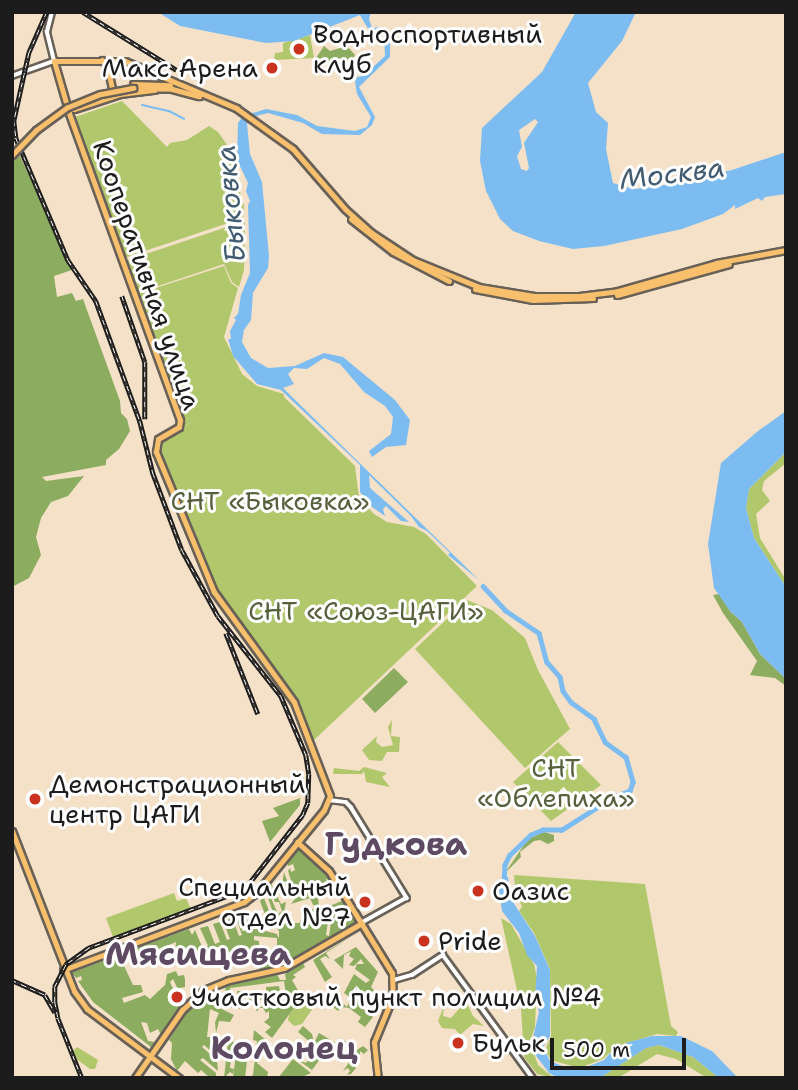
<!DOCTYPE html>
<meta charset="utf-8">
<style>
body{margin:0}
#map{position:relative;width:798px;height:1090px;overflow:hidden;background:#f5e1c8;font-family:"Shantell Sans",sans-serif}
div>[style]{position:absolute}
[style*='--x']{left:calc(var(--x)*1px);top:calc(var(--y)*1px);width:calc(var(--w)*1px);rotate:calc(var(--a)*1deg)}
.green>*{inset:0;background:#b0c76c}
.forest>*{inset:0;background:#8cac60}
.water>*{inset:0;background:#7cbcf1}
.stream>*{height:2px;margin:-1px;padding:0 1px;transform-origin:1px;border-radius:1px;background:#7cbcf1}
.river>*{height:4.5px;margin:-2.25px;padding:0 2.25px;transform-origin:2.25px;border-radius:2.25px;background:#7cbcf1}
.roads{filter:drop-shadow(2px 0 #686158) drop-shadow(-2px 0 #686158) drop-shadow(0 2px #686158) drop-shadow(0 -2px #686158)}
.minor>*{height:3.5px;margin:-1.75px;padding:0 1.75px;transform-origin:1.75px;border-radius:1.75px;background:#fff}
.major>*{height:5px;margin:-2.5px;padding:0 2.5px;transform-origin:2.5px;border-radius:2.5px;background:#f8bf6c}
.rail>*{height:4.5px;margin-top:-2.25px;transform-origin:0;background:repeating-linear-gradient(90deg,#fff 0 5px,#1c1c1c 0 10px);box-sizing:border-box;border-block:2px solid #1c1c1c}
.bridges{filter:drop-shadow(2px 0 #686158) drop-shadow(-2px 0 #686158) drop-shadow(0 2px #686158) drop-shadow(0 -2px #686158)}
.major-bridge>*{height:5px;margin:-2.5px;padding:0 2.5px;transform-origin:2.5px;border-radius:2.5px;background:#f8bf6c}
.dots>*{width:19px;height:19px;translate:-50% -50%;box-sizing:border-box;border:4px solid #fff;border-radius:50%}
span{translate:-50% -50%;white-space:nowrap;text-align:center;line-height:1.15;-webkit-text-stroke:6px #fff;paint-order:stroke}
.poi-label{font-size:26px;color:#1c1c1c}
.left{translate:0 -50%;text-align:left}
.right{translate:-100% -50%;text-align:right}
.street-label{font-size:26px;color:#1c1c1c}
.park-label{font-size:26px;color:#57603c}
.water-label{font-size:28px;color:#425c71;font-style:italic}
.district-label{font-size:33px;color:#5e4b63;font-weight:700}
.frame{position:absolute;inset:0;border:14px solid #1c1c1c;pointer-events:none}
.scale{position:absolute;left:550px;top:1038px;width:136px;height:32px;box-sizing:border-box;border:4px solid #1c1c1c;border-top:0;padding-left:9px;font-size:21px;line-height:24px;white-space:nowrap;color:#1c1c1c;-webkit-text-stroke:5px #fff;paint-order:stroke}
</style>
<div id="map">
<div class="green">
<div style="clip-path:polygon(310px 35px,314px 58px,274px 60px,275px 53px,283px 52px,283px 43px)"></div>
<div style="clip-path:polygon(122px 101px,167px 147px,170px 143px,187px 140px,209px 126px,218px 132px,232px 152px,232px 167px,244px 205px,243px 218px,124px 258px,72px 118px)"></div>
<div style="clip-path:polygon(245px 221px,244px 270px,239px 287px,232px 282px,224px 264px,137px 293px,125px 261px)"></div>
<div style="clip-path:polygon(224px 266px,231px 283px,238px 288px,224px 337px,242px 374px,257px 386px,284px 394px,284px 397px,355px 466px,359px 498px,374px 514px,387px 522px,414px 527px,426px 534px,477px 586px,313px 741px,291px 693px,215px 591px,158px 446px,160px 439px,200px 418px,184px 426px,182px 421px,137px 294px)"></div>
<div style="clip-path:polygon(786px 452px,786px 463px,764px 481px,762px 490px,770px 501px,756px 514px,760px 538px,786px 580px,786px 587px,754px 538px,746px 508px,749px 489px)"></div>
<div style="clip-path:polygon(467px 600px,492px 610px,525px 638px,538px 670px,570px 729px,525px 768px,415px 649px)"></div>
<div style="clip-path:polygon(392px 720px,391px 736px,400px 737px,399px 752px,387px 752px,382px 761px,369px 760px,362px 750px,377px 736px,376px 742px,382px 747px,393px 745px,388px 727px)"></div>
<div style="clip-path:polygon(558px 742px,601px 785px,551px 821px,513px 782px)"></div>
<div style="clip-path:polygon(364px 767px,387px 773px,382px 777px,390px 787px,366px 782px,364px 771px,362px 774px,333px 774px,334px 768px,359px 771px)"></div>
<div style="clip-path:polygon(514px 875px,645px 884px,671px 1026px,678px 1032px,676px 1036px,657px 1034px,617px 1046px,603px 1059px,579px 1068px,551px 1060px,545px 1050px,551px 1036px,550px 969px,534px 933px,519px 911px,522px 907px,515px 888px)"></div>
<div style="clip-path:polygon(174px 893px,177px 901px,186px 898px,191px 909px,113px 937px,106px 918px)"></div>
<div style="clip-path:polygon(501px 918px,511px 924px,534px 964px,537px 978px,535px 1027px,530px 1042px,538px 1065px,554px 1078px,537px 1074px,524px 1057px,521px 1008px)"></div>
<div style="clip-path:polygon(307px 996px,313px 1001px,313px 1008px,302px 1024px,294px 1026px,288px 1020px,289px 1015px,301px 998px)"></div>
<div style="clip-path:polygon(466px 1001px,473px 1016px,484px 1026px,473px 1024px,460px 1035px,455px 1029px,442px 1028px,438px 1021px,444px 1006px,443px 1016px,451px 1018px)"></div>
<div style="clip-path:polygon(659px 1045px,693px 1057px,719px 1078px,707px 1078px,676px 1059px,657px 1054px,618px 1078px,600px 1078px,646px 1048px)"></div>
<div style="clip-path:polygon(77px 1047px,98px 1060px,95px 1069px,90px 1069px,75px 1058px,73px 1051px)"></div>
</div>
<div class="forest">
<div style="clip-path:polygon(324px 46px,330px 51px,347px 46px,355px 55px,348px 70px,316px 58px)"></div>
<div style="clip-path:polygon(20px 156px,72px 270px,54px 276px,57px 297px,72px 293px,76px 301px,83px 299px,120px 401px,121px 413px,127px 419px,130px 431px,119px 449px,106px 460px,106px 465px,42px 477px,46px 481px,84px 476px,68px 496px,51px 502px,41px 518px,36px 537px,41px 555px,29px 578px,12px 587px,12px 162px)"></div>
<div style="clip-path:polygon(719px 594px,730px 611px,742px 622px,760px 654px,786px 679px,786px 686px,775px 678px,750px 675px,757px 661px,723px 613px,713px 595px)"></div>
<div style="clip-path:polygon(394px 668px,408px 682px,375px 713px,362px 699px)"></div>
<div style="clip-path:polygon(300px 798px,300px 805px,270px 842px,262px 821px,279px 816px,273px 808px)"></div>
<div style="clip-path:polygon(544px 832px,554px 835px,554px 841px,548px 844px,540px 840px,534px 841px,520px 852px,521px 857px,505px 873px,528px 839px)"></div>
<div style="clip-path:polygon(299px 846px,324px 869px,331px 880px,327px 882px,330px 893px,318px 898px,319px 906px,313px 905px,310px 898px,291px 904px,301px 891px,293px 897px,282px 885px,284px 872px,291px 891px,294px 890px,288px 871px,290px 868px,291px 872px,295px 870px,293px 864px,288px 866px,286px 859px)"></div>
<div style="clip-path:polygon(271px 883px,281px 904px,286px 902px,282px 923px,300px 923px,302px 916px,316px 907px,318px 912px,324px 913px,320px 915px,320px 920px,326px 921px,327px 912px,329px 915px,326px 935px,329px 936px,332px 916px,329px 912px,332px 905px,344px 900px,358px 922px,288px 963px,258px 972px,262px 962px,266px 962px,267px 953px,277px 953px,277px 938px,254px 936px,254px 940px,259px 941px,259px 947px,253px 947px,256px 958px,244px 961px,250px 952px,247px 946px,220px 955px,219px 950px,225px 948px,223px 945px,190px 958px,182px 956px,169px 961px,168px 957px,175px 955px,176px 942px,159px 949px,156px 945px,138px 951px,138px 956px,134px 958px,131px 950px,189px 929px,192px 935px,195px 930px,203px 949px,208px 946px,200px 928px,208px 926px,215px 944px,220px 942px,213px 924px,220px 922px,227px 940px,230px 939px,223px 921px,232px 917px,239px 936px,242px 935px,235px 916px,238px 915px,245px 915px,248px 923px,253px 921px,252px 916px,254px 917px,257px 929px,277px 934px,279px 939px,279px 931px,272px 921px,268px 923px,260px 901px,269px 892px,264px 898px,271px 916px,274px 915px,268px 898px,271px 898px,278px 914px,282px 911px,279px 902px,275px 902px,272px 895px,275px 893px,269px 886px)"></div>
<div style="clip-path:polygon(355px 934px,326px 953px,330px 959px,325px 956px,320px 959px,332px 977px,325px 982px,313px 960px)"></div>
<div style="clip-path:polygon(356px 947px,378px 972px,371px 987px,374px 990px,359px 1006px,373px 1017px,365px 1027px,358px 1022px,361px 1017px,349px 1008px,341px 1007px,338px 1011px,333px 1007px,333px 1002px,336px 1004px,339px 999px,347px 1007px,351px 998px,344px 993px,354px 974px,366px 983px,370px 980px,355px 969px,357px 964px,364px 964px,361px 959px,354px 966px,349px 965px,354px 959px,349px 956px,351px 951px,344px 955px,343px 969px,334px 960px)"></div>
<div style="clip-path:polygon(119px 955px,133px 985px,141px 985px,143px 992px,122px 998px,124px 1003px,145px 995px,150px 999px,165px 985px,167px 974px,176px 971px,178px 976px,184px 975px,185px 979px,185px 987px,180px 988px,187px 999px,184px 1002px,173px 979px,170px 982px,181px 1006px,161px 1035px,158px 1029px,150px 1033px,147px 1023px,141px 1022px,148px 1041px,155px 1042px,151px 1047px,93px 1002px,78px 981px,82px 980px,81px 976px,76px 978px,73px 974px,73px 972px)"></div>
<div style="clip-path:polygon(303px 963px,305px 967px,293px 975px,296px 977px,292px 980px,302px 997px,272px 1038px,265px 1032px,271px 1027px,264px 1022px,269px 1018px,269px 1011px,266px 1013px,263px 1008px,259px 1008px,257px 1012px,256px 1008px,287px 1001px,284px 981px,230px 988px,232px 1008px,227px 1004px,225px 986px,277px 974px,280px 980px,286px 980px,285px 974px)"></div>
<div style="clip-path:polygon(279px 986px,282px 1001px,282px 1002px,276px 1003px,275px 998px,249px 1001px,248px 995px,241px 995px,241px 1002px,249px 1001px,249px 1005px,239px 1009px,237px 991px,266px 991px,266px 987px)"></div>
<div style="clip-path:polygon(201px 999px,234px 1015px,230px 1022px,219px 1021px,216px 1033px,215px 1022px,219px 1013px,210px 1009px,207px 1037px,219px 1037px,223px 1054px,219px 1058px,204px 1045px,202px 1047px,217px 1060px,218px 1071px,203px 1058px,200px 1060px,216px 1073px,216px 1078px,210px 1078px,201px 1070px,198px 1073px,185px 1061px,177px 1071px,171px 1059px,172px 1043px,169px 1040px,187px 1012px)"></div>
<div style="clip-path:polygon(303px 1026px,312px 1034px,314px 1043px,319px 1033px,336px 1043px,332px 1043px,312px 1070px,298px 1060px,306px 1063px,317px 1048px,298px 1032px)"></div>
<div style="clip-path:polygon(254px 1030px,271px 1044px,257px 1063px,268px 1072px,267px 1078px,248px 1078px,253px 1075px,257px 1041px,253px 1040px)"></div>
<div style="clip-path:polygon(344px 1040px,357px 1050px,363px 1046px,368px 1050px,364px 1054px,360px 1051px,360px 1060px,355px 1057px,352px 1063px,356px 1068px,351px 1074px,347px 1075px,350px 1071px,348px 1068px,343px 1071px,350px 1061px,344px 1057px,340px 1062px,331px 1054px,338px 1052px,352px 1058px,352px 1053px,341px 1044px)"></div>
<div style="clip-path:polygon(228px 1041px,249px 1044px,242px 1045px,241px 1052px,248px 1053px,245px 1078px,233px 1078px,237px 1046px,232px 1049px,230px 1068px,234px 1069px,233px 1074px,230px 1072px,224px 1078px)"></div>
<div style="clip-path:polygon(293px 1059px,311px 1073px,300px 1078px,278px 1078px)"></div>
</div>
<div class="water">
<div style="clip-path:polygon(158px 12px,371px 12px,369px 19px,372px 28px,382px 27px,390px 31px,390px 57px,359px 87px,375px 117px,372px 125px,360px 135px,322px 134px,303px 123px,268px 113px,252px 117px,247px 124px,250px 154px,262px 182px,269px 256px,268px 268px,253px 293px,251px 320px,244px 330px,242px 342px,251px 358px,268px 368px,295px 366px,324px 353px,343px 357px,395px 400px,410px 420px,406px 445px,386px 447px,372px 457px,369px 451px,391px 434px,393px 417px,385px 406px,364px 392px,340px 364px,324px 358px,307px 369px,294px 368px,288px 374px,294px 384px,283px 388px,479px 580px,448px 555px,450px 553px,427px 531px,419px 527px,411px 516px,369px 475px,370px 488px,409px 522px,401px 521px,386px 506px,383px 509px,385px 516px,372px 507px,360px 492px,360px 465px,281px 390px,257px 384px,233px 356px,228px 339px,231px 339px,230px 331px,236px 320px,234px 318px,238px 314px,241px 295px,250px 273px,248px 205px,250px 201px,246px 191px,248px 183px,237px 160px,238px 123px,243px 116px,266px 109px,297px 115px,317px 126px,355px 131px,367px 127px,371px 117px,357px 94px,355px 82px,357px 77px,363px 76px,385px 56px,384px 34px,370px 32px,360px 15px,294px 41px,266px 43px,180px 26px)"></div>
<div style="clip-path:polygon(evenodd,576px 12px,636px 12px,622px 41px,588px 83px,596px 112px,608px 123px,606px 149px,613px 183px,633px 189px,655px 187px,732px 170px,786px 152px,786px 194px,765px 197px,762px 201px,758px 198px,735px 209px,735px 205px,723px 214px,682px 229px,604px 246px,573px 249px,539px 241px,513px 231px,500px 219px,486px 191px,480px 161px,482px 128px,542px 72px,576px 12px,535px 119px,538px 122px,524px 143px,529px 168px,527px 171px,521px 169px,517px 156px,522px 147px,519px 130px,535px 119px)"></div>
<div style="clip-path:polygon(786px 411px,786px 452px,749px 489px,746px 508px,754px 538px,786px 587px,786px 679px,760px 654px,742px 622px,730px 611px,714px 588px,708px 544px,721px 463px,758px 431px)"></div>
<div style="clip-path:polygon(505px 876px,508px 877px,511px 899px,535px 936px,550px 970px,550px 1036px,543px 1047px,550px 1061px,565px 1067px,584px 1068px,604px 1060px,615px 1048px,629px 1042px,652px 1036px,681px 1036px,712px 1051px,738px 1078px,719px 1078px,693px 1057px,659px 1045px,646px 1048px,600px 1078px,558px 1078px,549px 1073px,534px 1053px,532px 1042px,539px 1012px,535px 999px,537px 966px,527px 955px,519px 933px,502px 911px,499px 890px)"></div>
</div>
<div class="stream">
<div style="--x:142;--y:105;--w:28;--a:13"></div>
<div style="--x:169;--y:111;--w:17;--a:28"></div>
</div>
<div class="river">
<div style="--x:483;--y:586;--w:33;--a:47"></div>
<div style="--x:505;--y:610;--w:41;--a:34.1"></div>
<div style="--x:539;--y:633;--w:30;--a:75"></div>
<div style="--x:547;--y:662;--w:20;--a:49"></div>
<div style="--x:560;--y:677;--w:14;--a:78"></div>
<div style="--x:563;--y:691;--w:14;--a:54"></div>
<div style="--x:571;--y:702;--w:29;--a:36"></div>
<div style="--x:594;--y:719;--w:25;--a:64"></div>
<div style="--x:605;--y:742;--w:26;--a:36"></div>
<div style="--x:626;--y:757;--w:26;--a:74"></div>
<div style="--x:633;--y:782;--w:9;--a:108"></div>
<div style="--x:630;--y:791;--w:17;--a:159"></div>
<div style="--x:614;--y:797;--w:62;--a:147.6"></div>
<div style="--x:562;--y:830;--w:19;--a:180"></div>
<div style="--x:543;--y:830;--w:13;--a:157"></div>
<div style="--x:531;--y:835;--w:29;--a:136"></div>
<div style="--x:510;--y:855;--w:11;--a:117"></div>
<div style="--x:505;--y:865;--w:17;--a:93"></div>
</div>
<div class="roads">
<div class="minor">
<div style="--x:12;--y:76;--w:45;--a:-19.7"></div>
<div style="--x:54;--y:61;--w:30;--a:-104"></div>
<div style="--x:47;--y:32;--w:21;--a:-76"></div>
<div style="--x:329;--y:800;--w:17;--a:7"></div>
<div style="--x:346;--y:802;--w:7;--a:45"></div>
<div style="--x:351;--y:807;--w:107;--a:58.4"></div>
<div style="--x:407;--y:898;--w:51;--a:150.9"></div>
<div style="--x:394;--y:980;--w:19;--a:-16"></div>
<div style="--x:412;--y:975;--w:37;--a:-33"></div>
<div style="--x:443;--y:955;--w:152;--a:53.8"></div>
</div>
<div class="major">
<div style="--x:102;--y:60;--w:7;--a:45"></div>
<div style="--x:107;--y:65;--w:25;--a:78"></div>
<div style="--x:112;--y:89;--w:7;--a:106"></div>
<div style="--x:133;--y:84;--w:37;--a:2"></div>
<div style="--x:133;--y:88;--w:39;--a:1"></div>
<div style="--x:172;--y:89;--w:28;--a:15"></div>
<div style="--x:67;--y:107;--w:7;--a:16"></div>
<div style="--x:74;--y:109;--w:48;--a:-18.1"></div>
<div style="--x:120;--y:94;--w:35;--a:-7"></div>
<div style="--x:351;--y:219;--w:53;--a:38.2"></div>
<div style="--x:393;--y:252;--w:63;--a:27.4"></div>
<div style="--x:475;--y:289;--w:59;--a:10.7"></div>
<div style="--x:533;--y:300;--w:60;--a:-1.9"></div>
<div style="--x:617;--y:295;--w:116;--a:-15.5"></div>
<div style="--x:12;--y:831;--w:172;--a:68.8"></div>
<div style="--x:74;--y:991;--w:22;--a:54"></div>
<div style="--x:87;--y:1009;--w:115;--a:36.9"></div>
<div style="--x:297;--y:842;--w:43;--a:42.2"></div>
<div style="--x:329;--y:871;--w:120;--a:58.3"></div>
<div style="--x:392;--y:973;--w:23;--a:88"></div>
<div style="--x:393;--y:996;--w:50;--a:112.4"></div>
<div style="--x:374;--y:1042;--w:36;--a:84"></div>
<div style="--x:63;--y:970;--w:193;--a:-20.6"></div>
<div style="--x:244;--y:902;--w:18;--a:-38"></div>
<div style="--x:258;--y:891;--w:104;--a:-50.8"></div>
<div style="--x:324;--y:810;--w:15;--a:-67"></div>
<div style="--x:330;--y:796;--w:101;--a:-111"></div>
<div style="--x:294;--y:702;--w:136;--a:-126"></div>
<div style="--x:214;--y:592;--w:152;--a:-112.5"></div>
<div style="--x:156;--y:452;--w:13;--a:-81"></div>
<div style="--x:158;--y:439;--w:24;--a:-30"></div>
<div style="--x:179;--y:427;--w:7;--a:-82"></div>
<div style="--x:180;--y:420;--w:326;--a:-109.9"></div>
<div style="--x:69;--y:113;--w:54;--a:-106.1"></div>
<div style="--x:54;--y:61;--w:71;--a:0"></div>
<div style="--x:125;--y:61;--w:121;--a:22.9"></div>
<div style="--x:236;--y:108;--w:70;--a:35.7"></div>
<div style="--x:293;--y:149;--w:79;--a:49.1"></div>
<div style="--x:345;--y:209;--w:36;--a:42"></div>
<div style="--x:372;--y:233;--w:49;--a:33.4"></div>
<div style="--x:413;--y:260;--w:71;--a:22.2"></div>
<div style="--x:479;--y:287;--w:56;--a:9.3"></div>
<div style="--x:534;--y:296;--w:45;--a:0"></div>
<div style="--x:579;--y:296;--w:39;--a:-7"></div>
<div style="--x:618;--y:291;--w:102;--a:-15.9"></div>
<div style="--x:716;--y:263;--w:71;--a:-10.5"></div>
<div style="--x:135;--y:1078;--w:83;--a:-55.3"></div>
<div style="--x:182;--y:1010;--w:30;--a:-42"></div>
<div style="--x:204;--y:990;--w:27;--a:-22"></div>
<div style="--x:229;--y:980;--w:56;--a:-12.3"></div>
<div style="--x:284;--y:968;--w:90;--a:-30"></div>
</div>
</div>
<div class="rail">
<div style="--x:47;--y:12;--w:45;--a:113.7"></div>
<div style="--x:29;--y:53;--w:70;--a:102.4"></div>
<div style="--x:14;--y:121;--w:17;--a:83"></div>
<div style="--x:16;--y:138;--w:133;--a:66.9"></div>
<div style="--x:68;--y:260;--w:50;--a:55.7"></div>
<div style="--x:96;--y:301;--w:128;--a:69.9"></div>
<div style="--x:140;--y:421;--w:54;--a:76"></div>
<div style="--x:153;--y:473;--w:82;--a:69.4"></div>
<div style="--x:182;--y:550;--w:75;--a:61.4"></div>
<div style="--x:218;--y:616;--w:102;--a:51.8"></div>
<div style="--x:281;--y:696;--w:64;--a:67"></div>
<div style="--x:306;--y:755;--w:19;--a:81"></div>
<div style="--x:309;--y:774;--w:29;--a:92"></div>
<div style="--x:308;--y:803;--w:13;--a:113"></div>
<div style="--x:303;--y:815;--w:88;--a:128"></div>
<div style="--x:249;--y:884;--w:21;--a:149"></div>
<div style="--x:231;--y:895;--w:152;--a:159.5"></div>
<div style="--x:89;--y:948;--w:29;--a:144"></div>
<div style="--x:66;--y:965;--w:25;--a:117"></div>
<div style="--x:55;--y:987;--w:15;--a:90"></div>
<div style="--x:55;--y:1002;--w:16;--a:79"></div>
<div style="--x:58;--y:1018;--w:65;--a:68.2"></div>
<div style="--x:83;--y:12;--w:110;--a:31.7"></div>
<div style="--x:122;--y:296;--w:70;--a:70.8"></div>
<div style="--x:145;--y:362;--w:57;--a:90"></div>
<div style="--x:226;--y:633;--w:87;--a:68.4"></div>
<div style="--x:12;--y:980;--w:36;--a:24"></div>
<div style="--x:45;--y:995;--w:20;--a:60"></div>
</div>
<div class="bridges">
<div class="major-bridge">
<div style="--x:12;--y:155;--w:35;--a:-46"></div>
<div style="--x:36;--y:130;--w:39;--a:-36"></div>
<div style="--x:68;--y:107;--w:35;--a:-22"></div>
<div style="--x:101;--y:94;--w:33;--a:-11"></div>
</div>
</div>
<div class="dots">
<div style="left:299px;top:49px;background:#c8321e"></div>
<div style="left:272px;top:68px;background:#c8321e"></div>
<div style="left:35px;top:799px;background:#c8321e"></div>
<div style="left:478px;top:891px;background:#c8321e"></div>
<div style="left:365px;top:902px;background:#c8321e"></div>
<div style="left:424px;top:941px;background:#c8321e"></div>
<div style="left:177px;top:997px;background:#c8321e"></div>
<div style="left:458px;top:1043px;background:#c8321e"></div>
</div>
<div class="poi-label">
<span class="left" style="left:313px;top:49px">Водноспортивный<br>клуб</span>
<span class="right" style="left:258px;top:68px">Макс Арена</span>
<span class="left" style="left:49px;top:799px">Демонстрационный<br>центр ЦАГИ</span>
<span class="right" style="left:351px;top:902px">Специальный<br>отдел №7</span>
<span class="left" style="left:492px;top:891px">Оазис</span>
<span class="left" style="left:438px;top:941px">Pride</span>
<span class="left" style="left:191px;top:997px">Участковый пункт полиции №4</span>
<span class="left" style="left:472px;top:1043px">Бульк</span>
</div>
<div class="street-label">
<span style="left:147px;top:275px;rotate:71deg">Кооперативная улица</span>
</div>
<div class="park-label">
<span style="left:270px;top:501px">СНТ «Быковка»</span>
<span style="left:366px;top:611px">СНТ «Союз-ЦАГИ»</span>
<span style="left:556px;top:783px">СНТ<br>«Облепиха»</span>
</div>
<div class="water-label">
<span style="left:672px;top:173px;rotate:-7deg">Москва</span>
<span style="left:230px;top:204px;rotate:-95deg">Быковка</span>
</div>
<div class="district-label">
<span style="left:396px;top:844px">Гудкова</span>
<span style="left:198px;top:954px">Мясищева</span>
<span style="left:284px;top:1048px">Колонец</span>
</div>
<div class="frame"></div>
<div class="scale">500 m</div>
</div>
